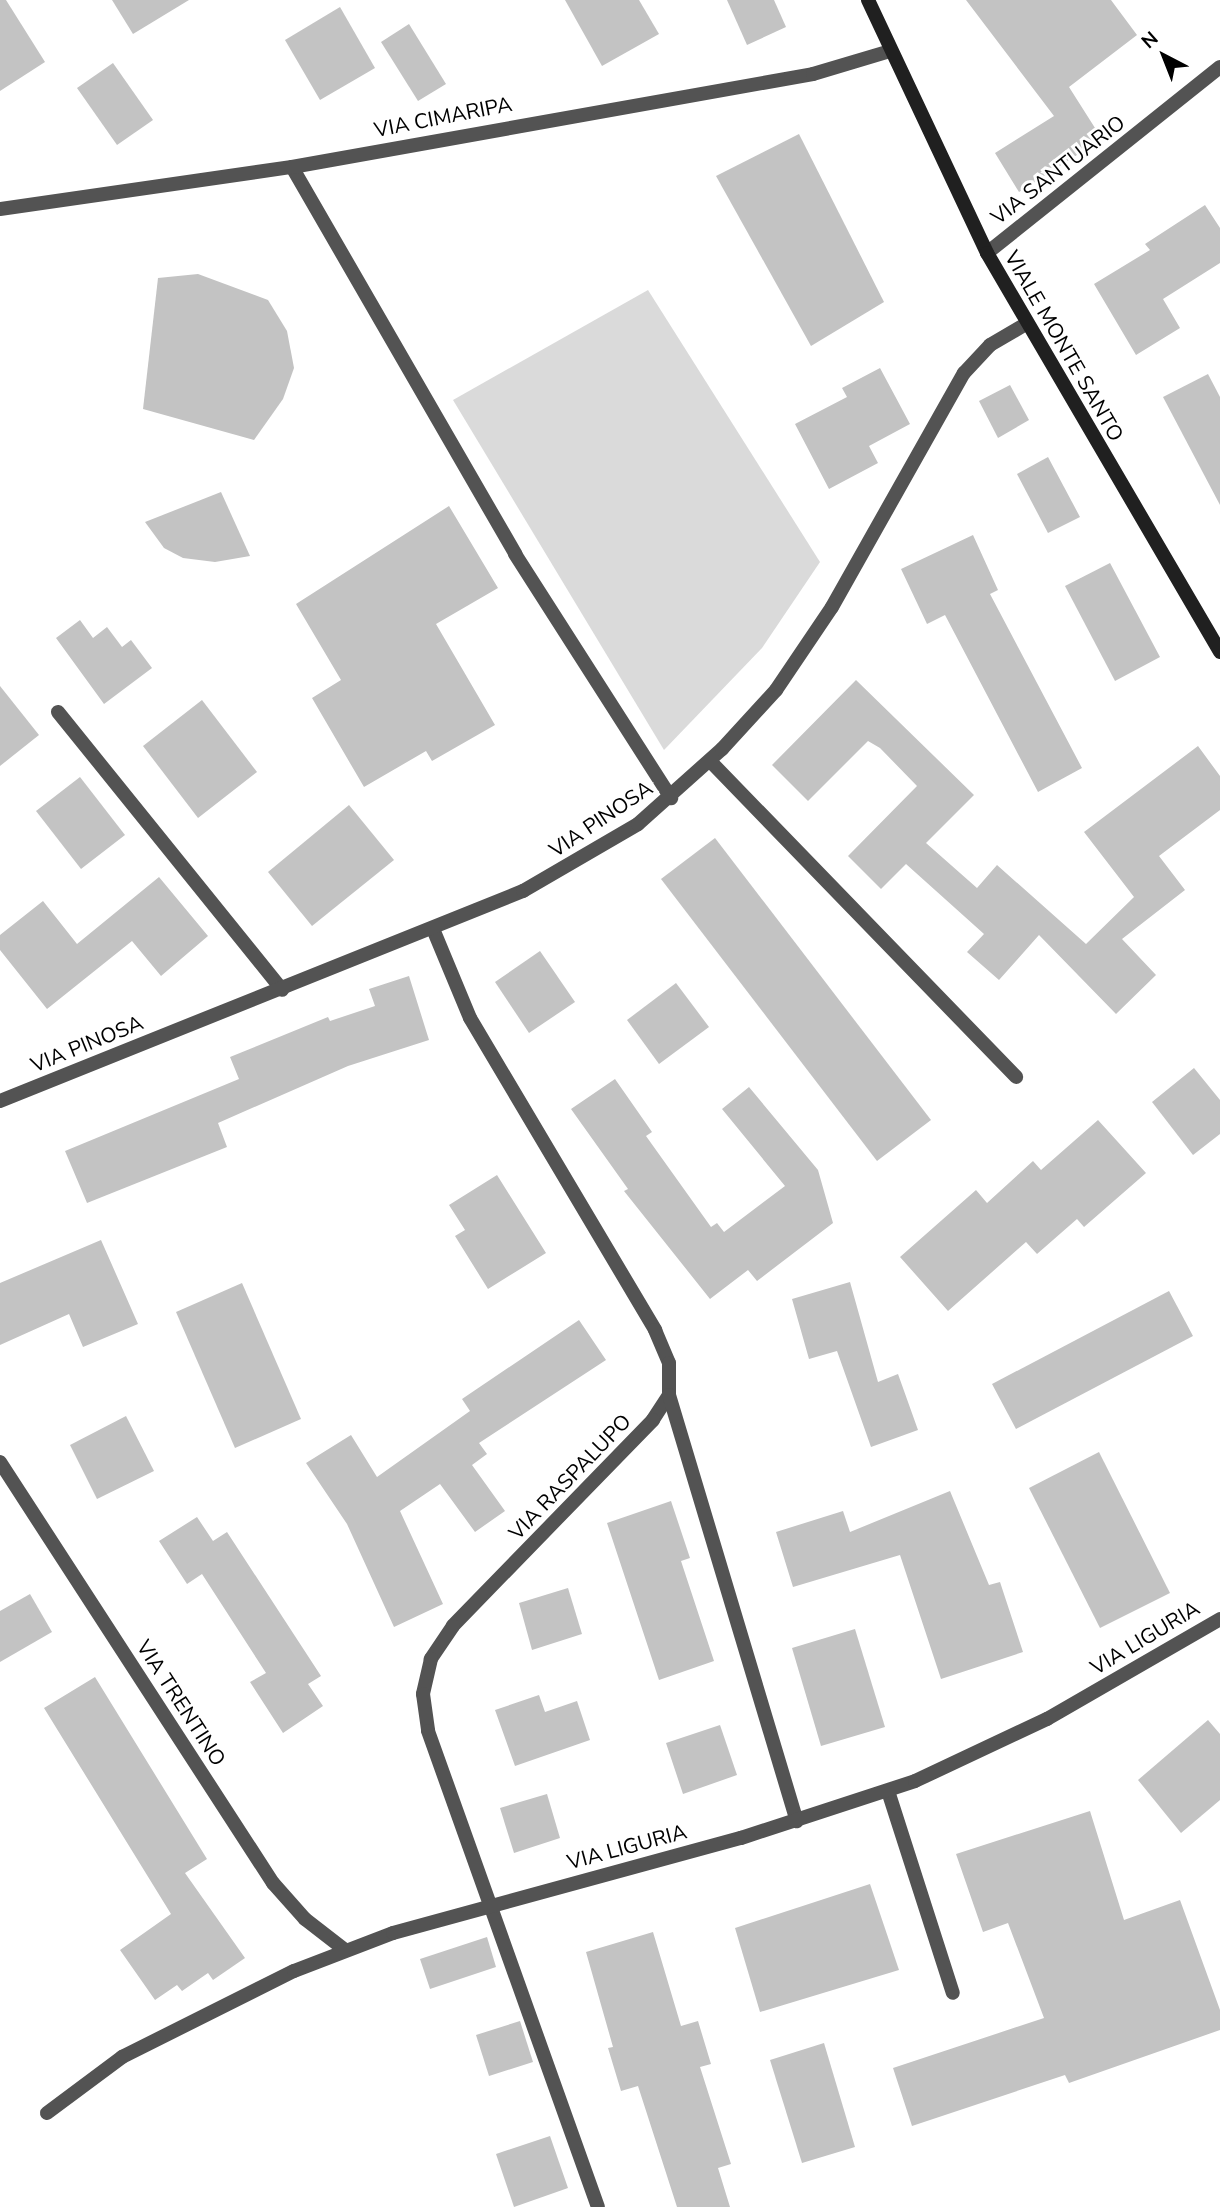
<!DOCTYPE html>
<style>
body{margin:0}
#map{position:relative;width:1220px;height:2207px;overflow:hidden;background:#fff;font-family:"Nunito Sans",sans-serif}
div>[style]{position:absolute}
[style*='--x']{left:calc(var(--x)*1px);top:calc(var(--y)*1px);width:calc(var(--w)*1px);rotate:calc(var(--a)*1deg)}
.green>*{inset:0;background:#dadada}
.building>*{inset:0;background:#c3c3c3}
.street>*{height:14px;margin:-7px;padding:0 7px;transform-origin:7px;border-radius:7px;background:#535353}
.secondary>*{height:14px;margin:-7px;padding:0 7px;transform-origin:7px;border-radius:7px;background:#202020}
span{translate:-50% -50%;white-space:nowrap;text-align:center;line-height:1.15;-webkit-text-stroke:6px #fff;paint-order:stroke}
.street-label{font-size:21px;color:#000}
.north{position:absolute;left:1129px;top:21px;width:70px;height:70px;-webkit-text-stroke:5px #fff;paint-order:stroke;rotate:318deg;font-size:19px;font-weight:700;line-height:28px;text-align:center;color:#000}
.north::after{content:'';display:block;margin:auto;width:24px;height:32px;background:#000;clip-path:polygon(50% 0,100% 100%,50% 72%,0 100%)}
</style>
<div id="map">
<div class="green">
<div style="clip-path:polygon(648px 290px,820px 562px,762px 648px,664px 750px,453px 400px)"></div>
</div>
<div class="building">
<div style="clip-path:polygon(0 0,6px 0,45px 62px,0 91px)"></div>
<div style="clip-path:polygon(112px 0,189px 0,133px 34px)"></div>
<div style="clip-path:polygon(565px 0,639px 0,659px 34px,602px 66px)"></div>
<div style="clip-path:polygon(727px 0,774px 0,786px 27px,747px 45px)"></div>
<div style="clip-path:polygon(966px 0,1111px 0,1137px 35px,1069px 87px,1102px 139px,1019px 192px,995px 153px,1054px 116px)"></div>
<div style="clip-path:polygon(340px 7px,375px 68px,320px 100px,285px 40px)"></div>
<div style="clip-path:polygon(409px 24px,446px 84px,418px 101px,381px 42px)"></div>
<div style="clip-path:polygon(113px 63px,153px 120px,117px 145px,77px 88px)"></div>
<div style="clip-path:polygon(799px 134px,884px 302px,811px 346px,716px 176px)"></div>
<div style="clip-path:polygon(1205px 205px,1220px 228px,1220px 263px,1163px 299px,1180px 328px,1136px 355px,1094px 284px,1150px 250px,1145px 244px)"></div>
<div style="clip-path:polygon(198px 274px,268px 300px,287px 331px,294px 368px,283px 399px,254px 440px,143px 409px,158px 278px)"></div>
<div style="clip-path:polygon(880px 368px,910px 424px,869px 446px,878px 463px,829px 489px,795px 424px,847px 397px,842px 388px)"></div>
<div style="clip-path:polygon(1208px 374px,1220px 397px,1220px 505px,1163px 397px)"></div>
<div style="clip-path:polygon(1010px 385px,1029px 420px,998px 438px,979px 401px)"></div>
<div style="clip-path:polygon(1048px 457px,1080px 517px,1048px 533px,1017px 474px)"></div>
<div style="clip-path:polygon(221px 492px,250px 556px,215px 562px,183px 558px,164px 548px,145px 522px)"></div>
<div style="clip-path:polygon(449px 506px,498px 588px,436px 624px,495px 725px,432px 761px,426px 751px,364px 787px,312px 698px,341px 680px,296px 604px)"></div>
<div style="clip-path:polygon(973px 535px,998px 590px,990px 594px,1082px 768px,1038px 792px,945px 615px,927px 624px,901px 569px)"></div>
<div style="clip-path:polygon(1110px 563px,1160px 657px,1115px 681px,1065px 586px)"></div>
<div style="clip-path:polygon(80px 620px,93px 638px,107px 627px,122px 647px,131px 640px,152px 668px,104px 704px,56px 638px)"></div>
<div style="clip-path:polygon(856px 680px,974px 795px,926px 843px,977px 888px,997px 865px,1086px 944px,1134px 897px,1084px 832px,1198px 746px,1220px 776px,1220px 810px,1159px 856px,1185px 890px,1122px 939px,1156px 975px,1116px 1014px,1039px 935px,999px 980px,967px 952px,984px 934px,906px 864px,881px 889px,848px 856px,917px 786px,880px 748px,868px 741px,808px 801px,772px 765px)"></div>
<div style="clip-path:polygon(0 686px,39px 735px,0 766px)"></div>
<div style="clip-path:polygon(202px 700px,257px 772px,198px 818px,143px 746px)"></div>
<div style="clip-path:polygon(80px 777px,125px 835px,81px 869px,36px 811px)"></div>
<div style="clip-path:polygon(349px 805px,394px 860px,312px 926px,268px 872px)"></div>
<div style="clip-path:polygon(715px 838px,931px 1120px,877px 1161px,661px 879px)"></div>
<div style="clip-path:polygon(159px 877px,208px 936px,161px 976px,132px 941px,47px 1009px,0 950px,0 935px,43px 901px,77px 944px)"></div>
<div style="clip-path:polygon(540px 951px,575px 1002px,529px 1033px,495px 982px)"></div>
<div style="clip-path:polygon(409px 976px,429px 1040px,348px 1066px,218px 1123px,227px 1147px,87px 1203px,65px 1151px,239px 1079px,230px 1057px,328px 1017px,330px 1021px,375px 1006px,369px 989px)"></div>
<div style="clip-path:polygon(676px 983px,709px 1027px,659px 1064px,627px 1020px)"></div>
<div style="clip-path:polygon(1194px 1068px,1220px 1100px,1220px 1134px,1193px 1155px,1152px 1102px)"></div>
<div style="clip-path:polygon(615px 1079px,652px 1132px,646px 1136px,711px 1227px,717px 1223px,724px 1232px,785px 1186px,722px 1109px,749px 1087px,818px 1170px,833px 1223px,757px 1281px,748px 1270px,710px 1299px,624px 1191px,628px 1189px,571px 1109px)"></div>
<div style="clip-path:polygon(1098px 1120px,1146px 1173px,1084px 1227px,1077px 1219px,1037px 1254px,1026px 1242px,948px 1311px,900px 1257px,976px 1190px,987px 1203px,1033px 1161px,1041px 1170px)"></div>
<div style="clip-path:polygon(497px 1175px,546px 1253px,488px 1289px,455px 1236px,465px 1230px,449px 1205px)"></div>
<div style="clip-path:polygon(101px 1240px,138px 1324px,83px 1347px,69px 1314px,0 1345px,0 1283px)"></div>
<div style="clip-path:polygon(850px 1282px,878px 1382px,898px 1374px,918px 1430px,871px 1447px,837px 1351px,809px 1359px,792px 1299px)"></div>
<div style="clip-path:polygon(242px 1283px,301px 1419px,235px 1448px,176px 1312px)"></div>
<div style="clip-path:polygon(1169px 1291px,1193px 1336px,1016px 1429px,992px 1384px)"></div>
<div style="clip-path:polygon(579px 1320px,606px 1360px,479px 1443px,487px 1454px,472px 1465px,505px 1511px,475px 1532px,440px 1484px,400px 1511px,443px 1604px,394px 1627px,347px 1524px,306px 1463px,351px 1435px,377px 1477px,470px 1411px,462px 1399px)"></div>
<div style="clip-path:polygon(126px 1416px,154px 1471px,97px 1499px,70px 1445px)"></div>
<div style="clip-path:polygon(1099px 1452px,1170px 1593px,1100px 1628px,1029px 1488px)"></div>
<div style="clip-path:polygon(950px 1491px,989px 1585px,1000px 1582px,1023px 1652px,941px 1679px,900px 1555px,793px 1587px,776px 1532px,843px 1511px,850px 1532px)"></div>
<div style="clip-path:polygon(671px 1501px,690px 1558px,681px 1561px,714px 1661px,659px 1680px,607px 1523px)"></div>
<div style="clip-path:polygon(197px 1517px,213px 1541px,227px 1532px,321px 1676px,308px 1684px,323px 1706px,283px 1733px,250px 1682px,266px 1673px,202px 1574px,187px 1584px,159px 1541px)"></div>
<div style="clip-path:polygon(568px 1588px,582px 1634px,532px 1650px,519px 1603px)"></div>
<div style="clip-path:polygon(30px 1594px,52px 1632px,0 1662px,0 1611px)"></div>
<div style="clip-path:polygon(855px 1629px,885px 1727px,821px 1746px,792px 1648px)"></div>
<div style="clip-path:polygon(95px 1677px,207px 1859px,185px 1873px,245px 1958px,213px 1980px,208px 1973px,182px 1991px,177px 1985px,155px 2000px,120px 1950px,171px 1914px,44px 1708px)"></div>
<div style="clip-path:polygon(539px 1695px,545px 1712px,577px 1701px,590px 1740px,515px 1766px,495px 1710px)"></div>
<div style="clip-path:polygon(1208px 1720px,1220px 1734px,1220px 1800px,1181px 1833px,1138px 1780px)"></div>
<div style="clip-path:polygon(720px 1725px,737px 1775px,683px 1794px,666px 1743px)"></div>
<div style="clip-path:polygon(547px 1794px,560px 1838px,514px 1853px,500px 1808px)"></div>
<div style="clip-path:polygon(1090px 1811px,1124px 1920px,1180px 1900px,1220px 2010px,1220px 2030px,1069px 2083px,1065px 2075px,912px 2126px,893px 2068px,1044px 2018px,1008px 1923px,983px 1932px,956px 1854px)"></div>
<div style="clip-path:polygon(870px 1884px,899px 1970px,760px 2012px,735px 1928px)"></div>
<div style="clip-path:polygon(653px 1932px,681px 2026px,698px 2021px,711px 2064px,700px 2067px,731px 2164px,718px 2168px,730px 2207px,677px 2207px,638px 2086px,621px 2091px,608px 2048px,613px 2047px,586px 1952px)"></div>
<div style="clip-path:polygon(487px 1937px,496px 1967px,430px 1989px,420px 1959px)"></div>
<div style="clip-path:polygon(520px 2021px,533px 2062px,489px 2076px,476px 2035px)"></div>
<div style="clip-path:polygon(824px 2043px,855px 2147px,802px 2163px,770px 2060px)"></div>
<div style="clip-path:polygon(550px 2136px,568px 2188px,514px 2207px,496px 2154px)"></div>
</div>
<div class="street">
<div style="--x:292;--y:167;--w:447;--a:60"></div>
<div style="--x:515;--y:554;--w:290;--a:57.4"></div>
<div style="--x:0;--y:209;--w:295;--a:-8.2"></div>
<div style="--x:292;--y:167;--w:529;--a:-10.12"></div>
<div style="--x:813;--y:74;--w:80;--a:-16.6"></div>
<div style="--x:987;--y:253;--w:298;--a:-38.6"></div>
<div style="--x:58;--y:712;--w:357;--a:51.1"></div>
<div style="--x:710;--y:761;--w:440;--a:45.9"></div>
<div style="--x:433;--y:929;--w:96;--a:67.4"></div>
<div style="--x:470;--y:1018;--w:363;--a:59.3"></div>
<div style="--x:655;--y:1330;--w:36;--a:67"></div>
<div style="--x:669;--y:1363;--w:32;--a:90"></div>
<div style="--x:669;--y:1395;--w:30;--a:123"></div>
<div style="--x:653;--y:1420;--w:287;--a:134.2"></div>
<div style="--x:453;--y:1626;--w:40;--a:124"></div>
<div style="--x:431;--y:1659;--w:36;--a:103"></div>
<div style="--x:423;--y:1694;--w:37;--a:82"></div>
<div style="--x:428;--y:1731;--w:505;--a:70.35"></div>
<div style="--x:0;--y:1101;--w:564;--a:-21.88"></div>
<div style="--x:523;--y:891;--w:133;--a:-30.2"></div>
<div style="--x:638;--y:824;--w:113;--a:-41.8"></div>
<div style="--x:722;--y:749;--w:80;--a:-47.5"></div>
<div style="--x:776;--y:690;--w:100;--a:-56"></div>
<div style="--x:832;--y:607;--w:269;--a:-60.6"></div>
<div style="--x:964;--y:373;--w:38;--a:-47"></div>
<div style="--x:990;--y:345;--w:42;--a:-30.3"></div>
<div style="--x:669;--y:1395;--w:445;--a:73.3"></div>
<div style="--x:0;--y:1462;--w:502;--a:57.04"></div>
<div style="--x:273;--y:1883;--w:48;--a:48.4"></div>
<div style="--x:305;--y:1919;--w:51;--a:37.8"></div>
<div style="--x:888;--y:1791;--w:212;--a:72.2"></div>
<div style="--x:47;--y:2113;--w:94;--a:-36.7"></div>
<div style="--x:122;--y:2057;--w:192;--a:-26.6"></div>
<div style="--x:294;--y:1971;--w:106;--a:-21"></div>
<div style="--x:393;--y:1933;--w:361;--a:-15.3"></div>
<div style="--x:741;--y:1838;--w:183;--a:-18.1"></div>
<div style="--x:915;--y:1781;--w:146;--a:-25.2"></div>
<div style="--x:1047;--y:1719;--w:200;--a:-30"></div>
</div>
<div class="secondary">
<div style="--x:868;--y:0;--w:280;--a:64.8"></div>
<div style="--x:987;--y:253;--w:462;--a:59.7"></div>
</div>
<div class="street-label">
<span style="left:443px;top:117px;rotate:-11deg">VIA CIMARIPA</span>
<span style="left:1058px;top:170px;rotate:-38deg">VIA SANTUARIO</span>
<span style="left:1064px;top:346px;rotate:60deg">VIALE MONTE SANTO</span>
<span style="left:601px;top:819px;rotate:-34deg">VIA PINOSA</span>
<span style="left:87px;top:1044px;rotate:-22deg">VIA PINOSA</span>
<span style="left:570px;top:1477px;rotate:-46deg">VIA RASPALUPO</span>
<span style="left:1145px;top:1638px;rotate:-31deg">VIA LIGURIA</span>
<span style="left:181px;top:1703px;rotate:57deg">VIA TRENTINO</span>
<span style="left:627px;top:1847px;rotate:-15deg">VIA LIGURIA</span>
</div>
<div class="north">N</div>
</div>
